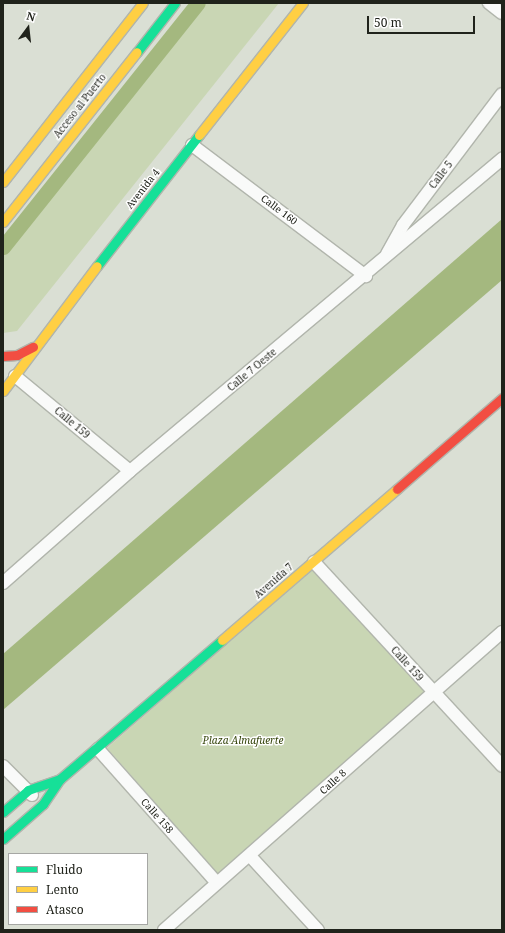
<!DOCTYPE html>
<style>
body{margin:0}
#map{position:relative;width:505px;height:933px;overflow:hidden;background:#dadfd4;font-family:"Noto Serif",serif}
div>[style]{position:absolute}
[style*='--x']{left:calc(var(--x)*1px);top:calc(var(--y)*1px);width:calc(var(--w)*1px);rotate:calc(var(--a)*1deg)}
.green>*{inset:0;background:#c9d6b4}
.water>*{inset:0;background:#a4b87f}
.canal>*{height:15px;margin:-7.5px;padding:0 7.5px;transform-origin:7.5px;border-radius:7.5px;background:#a4b87f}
.roads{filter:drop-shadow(1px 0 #b1b5ac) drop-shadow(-1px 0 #b1b5ac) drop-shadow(0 1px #b1b5ac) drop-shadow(0 -1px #b1b5ac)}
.street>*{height:12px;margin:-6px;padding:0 6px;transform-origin:6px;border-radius:6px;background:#f9faf9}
.fast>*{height:9px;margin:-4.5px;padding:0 4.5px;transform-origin:4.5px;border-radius:4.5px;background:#16e098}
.slow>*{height:9px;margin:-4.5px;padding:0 4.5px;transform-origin:4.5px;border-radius:4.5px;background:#ffcf43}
.jam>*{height:9px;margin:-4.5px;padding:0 4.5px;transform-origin:4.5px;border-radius:4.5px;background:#f24e42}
span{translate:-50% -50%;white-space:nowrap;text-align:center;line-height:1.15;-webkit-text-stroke:3px #fff;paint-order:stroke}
.street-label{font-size:10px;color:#20231b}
.park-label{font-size:10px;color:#34440a;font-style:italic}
.frame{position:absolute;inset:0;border:4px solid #20231b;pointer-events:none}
.legend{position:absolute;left:8px;top:853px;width:140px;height:72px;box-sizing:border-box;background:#fff;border:1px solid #a6a7a4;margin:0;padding:5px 7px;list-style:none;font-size:12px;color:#20231b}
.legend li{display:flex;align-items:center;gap:8px;height:20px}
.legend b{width:20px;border:1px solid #a6a7a4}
.north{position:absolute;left:8px;top:8px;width:40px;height:40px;-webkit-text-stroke:3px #fff;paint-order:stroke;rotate:15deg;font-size:11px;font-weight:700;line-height:16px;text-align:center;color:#20231b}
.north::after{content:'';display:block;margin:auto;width:14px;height:18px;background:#20231b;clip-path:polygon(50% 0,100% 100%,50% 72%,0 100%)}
.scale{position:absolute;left:367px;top:16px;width:108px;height:18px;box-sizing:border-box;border:2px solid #20231b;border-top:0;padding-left:5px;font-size:12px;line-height:14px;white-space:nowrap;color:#20231b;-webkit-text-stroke:3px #fff;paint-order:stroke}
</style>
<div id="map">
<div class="green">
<div style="clip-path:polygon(192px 3px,279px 3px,17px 331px,3px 333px,3px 240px)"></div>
<div style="clip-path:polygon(312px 570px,427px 691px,218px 874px,107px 748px)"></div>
</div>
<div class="water">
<div style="clip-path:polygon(502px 219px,502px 280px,3px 710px,3px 654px)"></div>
</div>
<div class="canal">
<div style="--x:3;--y:247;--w:312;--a:-51.4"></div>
</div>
<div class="roads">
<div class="street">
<div style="--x:489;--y:3;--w:16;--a:38"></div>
<div style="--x:192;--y:145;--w:218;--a:37"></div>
<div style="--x:387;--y:254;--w:33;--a:-61"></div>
<div style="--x:403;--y:225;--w:164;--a:-52.9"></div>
<div style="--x:15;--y:376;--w:149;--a:39.6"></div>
<div style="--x:314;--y:562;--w:277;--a:47.3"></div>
<div style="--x:3;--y:583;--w:169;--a:-41.4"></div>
<div style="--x:130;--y:471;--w:486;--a:-40"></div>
<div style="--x:98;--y:749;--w:179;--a:48.4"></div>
<div style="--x:3;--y:766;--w:41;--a:45"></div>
<div style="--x:251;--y:857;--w:99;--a:47.5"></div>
<div style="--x:164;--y:930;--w:451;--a:-41.4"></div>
</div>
<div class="fast">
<div style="--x:137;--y:52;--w:62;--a:-52.2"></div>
<div style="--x:97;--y:266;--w:166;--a:-52.1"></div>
<div style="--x:3;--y:812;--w:33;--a:-41"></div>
<div style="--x:28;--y:790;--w:34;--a:-19"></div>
<div style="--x:3;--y:839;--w:53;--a:-41.2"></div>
<div style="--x:43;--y:804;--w:30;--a:-56"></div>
<div style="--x:60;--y:779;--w:213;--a:-40.6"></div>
</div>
<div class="slow">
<div style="--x:199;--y:135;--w:168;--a:-51.8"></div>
<div style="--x:3;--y:182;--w:227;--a:-52"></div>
<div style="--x:3;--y:222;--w:216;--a:-51.8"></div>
<div style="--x:3;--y:391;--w:156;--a:-53.1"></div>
<div style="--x:222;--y:640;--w:231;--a:-40.8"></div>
</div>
<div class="jam">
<div style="--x:3;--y:356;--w:14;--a:-4"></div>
<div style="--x:17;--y:355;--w:18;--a:-27"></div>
<div style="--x:397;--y:489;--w:139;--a:-40.9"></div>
</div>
</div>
<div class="street-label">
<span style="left:80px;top:106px;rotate:-52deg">Acceso al Puerto</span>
<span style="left:441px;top:175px;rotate:-53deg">Calle 5</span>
<span style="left:143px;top:189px;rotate:-52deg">Avenida 4</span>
<span style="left:279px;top:210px;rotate:37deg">Calle 160</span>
<span style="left:252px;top:370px;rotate:-40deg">Calle 7 Oeste</span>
<span style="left:72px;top:423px;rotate:40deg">Calle 159</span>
<span style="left:274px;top:581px;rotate:-41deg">Avenida 7</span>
<span style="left:407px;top:664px;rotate:48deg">Calle 159</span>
<span style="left:333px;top:782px;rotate:-42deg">Calle 8</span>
<span style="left:157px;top:816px;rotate:48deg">Calle 158</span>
</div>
<div class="park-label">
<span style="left:243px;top:741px">Plaza Almafuerte</span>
</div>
<div class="frame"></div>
<ul class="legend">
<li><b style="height:5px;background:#16e098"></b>Fluido</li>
<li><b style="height:5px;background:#ffcf43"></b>Lento</li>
<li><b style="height:5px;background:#f24e42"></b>Atasco</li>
</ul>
<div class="north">N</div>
<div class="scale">50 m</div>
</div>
